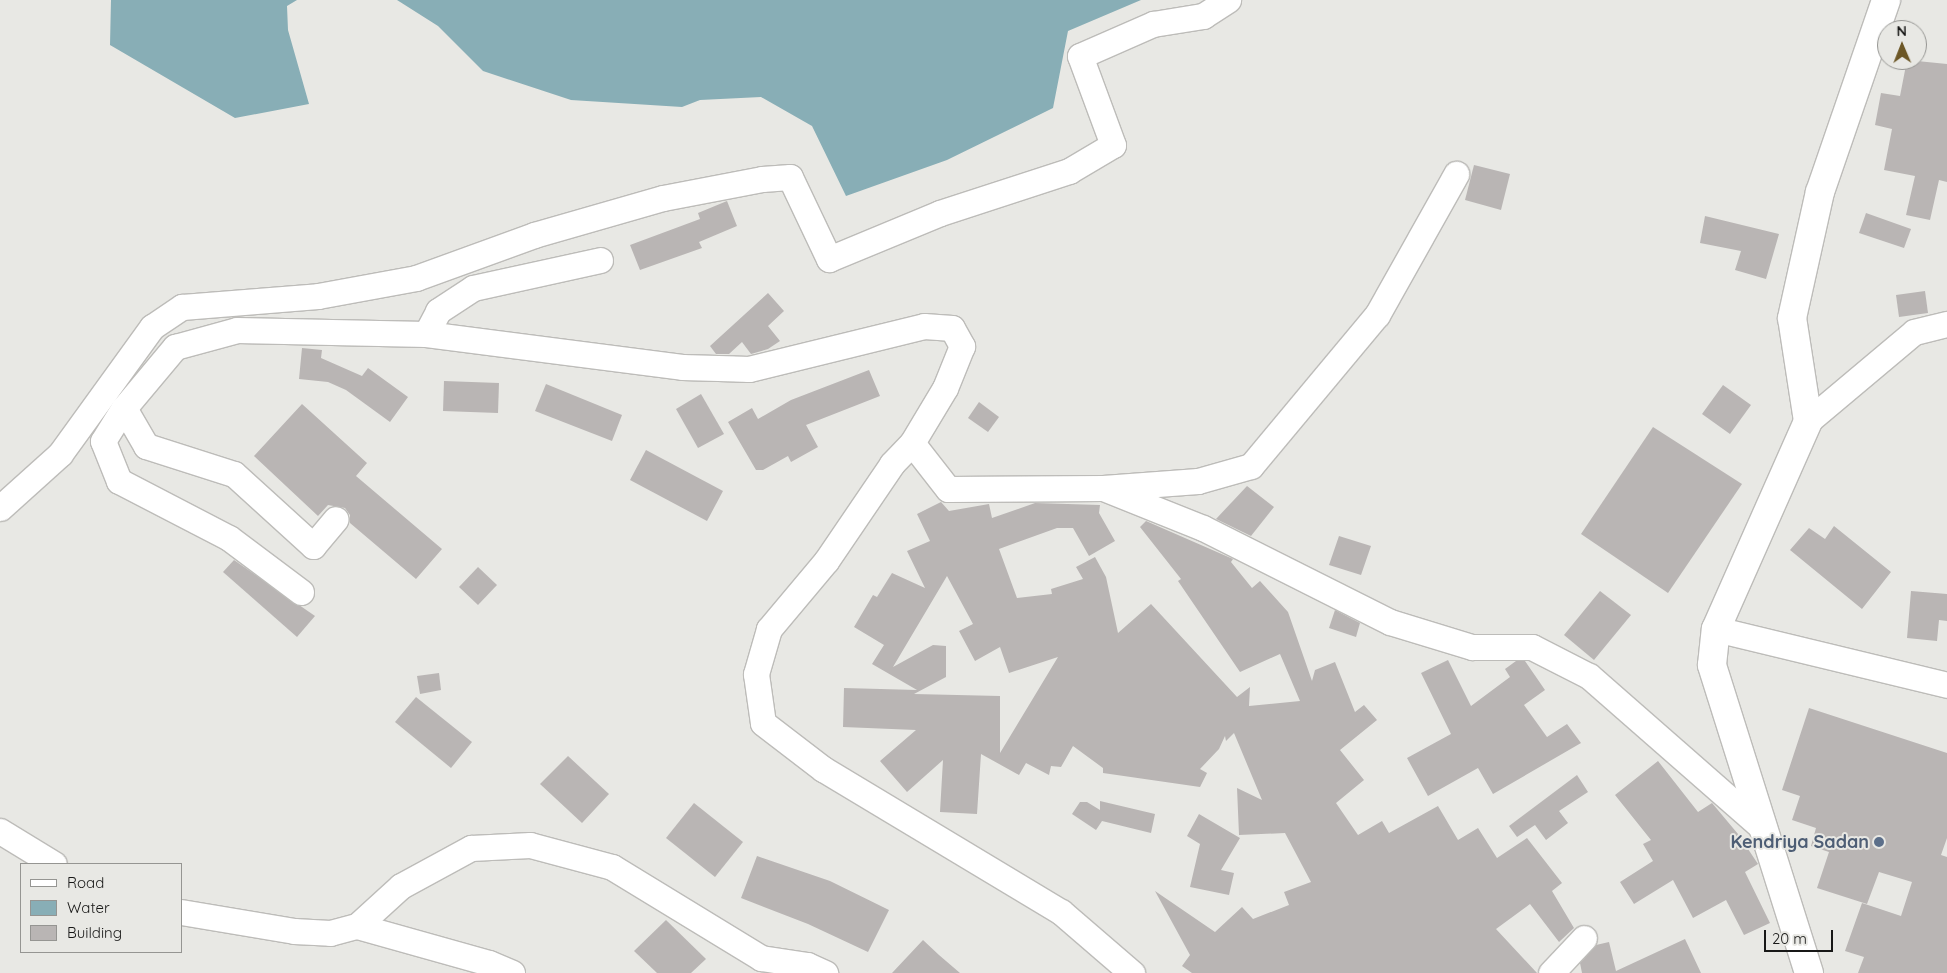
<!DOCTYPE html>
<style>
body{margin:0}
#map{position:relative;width:1947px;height:973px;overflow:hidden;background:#e8e8e4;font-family:Quicksand,sans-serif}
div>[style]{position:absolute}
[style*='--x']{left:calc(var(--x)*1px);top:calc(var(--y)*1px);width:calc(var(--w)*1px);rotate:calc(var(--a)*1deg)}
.water>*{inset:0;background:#88aeb6}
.building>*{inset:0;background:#b9b5b4}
.roads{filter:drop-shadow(1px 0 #bdbcb9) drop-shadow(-1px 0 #bdbcb9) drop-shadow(0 1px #bdbcb9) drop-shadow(0 -1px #bdbcb9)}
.street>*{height:25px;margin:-12.5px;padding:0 12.5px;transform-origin:12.5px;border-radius:12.5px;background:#fff}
.secondary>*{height:28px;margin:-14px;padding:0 14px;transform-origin:14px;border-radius:14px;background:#fff}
.dots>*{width:14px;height:14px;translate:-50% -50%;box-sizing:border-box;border:2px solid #e8e8e4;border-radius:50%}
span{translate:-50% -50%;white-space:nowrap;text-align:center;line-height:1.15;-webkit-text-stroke:4px #e8e8e4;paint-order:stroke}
.service-label{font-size:18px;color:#4e5e75;font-weight:700}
.right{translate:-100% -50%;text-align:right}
.legend{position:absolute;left:20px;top:863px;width:162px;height:90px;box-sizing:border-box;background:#e8e8e4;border:1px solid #959592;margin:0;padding:6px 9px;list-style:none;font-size:15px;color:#181817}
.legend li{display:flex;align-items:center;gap:10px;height:25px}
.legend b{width:25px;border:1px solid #959592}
.north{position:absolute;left:1877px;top:20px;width:50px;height:50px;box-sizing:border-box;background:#e8e8e4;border:1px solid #959592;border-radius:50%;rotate:359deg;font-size:14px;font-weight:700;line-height:20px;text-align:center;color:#181817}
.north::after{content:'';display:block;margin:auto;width:18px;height:22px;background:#6c5726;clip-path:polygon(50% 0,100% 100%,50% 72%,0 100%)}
.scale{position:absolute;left:1764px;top:930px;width:69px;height:22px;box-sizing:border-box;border:2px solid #181817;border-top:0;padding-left:6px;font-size:15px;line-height:18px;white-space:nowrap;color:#181817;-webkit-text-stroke:4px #e8e8e4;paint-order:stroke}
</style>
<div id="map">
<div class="water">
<div style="clip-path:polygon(111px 0,297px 0,287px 6px,288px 30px,309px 104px,235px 118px,110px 45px)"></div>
<div style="clip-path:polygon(397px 0,1141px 0,1068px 31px,1053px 108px,947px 160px,846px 196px,812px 126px,761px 97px,700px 100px,682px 107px,571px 100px,483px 71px,438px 26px)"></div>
</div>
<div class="building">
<div style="clip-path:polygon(1907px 60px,1947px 64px,1947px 182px,1939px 180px,1930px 220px,1906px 215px,1915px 176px,1884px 170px,1892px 129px,1875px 125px,1881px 93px,1900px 96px)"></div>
<div style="clip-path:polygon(1474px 165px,1510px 174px,1501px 210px,1465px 200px)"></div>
<div style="clip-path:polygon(727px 201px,737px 226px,699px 242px,702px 248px,640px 270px,630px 245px,700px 219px,698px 213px)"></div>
<div style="clip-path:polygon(1866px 213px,1911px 229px,1904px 248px,1859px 233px)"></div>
<div style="clip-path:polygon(1705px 216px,1779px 234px,1766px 279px,1735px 270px,1741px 251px,1700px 243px)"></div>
<div style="clip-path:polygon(1925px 291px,1928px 313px,1899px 317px,1896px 295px)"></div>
<div style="clip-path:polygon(768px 293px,784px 311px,768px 326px,780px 341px,768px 349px,751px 354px,742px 342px,729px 354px,716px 354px,710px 346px)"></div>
<div style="clip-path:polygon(302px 348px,322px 350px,321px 358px,362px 376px,368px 368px,408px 397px,390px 422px,346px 390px,328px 382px,299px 379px)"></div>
<div style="clip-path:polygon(869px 370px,880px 396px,806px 425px,818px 447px,791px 462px,788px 456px,763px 470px,756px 470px,728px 422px,752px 408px,758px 419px,791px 400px)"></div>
<div style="clip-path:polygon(444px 381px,499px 383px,498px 413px,443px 411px)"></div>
<div style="clip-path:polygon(546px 384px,622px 415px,612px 441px,535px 411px)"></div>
<div style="clip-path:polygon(1723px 385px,1751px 405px,1730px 434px,1702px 414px)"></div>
<div style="clip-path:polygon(701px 394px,724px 434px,698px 448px,676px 409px)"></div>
<div style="clip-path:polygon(979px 402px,999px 417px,988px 432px,968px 418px)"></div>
<div style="clip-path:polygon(302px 404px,367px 463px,356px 476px,442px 549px,416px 579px,350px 523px,350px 515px,345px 508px,328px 505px,318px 516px,254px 456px)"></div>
<div style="clip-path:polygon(1653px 427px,1742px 484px,1668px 593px,1581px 534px)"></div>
<div style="clip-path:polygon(646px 450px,723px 491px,707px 521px,630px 480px)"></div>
<div style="clip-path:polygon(1247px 486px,1274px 507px,1251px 536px,1216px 519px)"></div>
<div style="clip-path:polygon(evenodd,941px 502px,949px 511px,989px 504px,992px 518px,1035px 503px,1100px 505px,1099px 513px,1115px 541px,1089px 556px,1073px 528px,1057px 528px,999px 549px,1017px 598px,1052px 594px,1051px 589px,1083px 579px,1076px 567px,1095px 557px,1106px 577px,1118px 633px,1151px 604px,1237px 697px,1250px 687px,1249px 706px,1300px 701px,1280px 654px,1240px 672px,1178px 581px,1181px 579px,1140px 527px,1146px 521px,1233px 559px,1231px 562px,1252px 588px,1260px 581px,1288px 612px,1312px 681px,1315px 670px,1335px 662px,1355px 712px,1364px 705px,1377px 720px,1340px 750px,1364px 780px,1336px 803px,1358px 835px,1382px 821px,1389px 833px,1438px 806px,1458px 840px,1478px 828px,1497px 858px,1527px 838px,1562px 883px,1552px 891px,1574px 928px,1559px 942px,1530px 904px,1496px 929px,1537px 973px,1192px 973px,1182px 966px,1190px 955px,1155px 891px,1215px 932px,1242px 907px,1253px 919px,1289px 905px,1284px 892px,1311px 882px,1285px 833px,1239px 835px,1237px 788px,1262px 800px,1234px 733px,1226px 741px,1225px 736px,1219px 749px,1200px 769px,1207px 773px,1200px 787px,1103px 773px,1103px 768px,1073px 746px,1061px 767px,1051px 766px,1049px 775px,1026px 763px,1019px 775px,981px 754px,977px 814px,940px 812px,943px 760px,907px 792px,880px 761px,916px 730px,843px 727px,844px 688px,917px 690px,872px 664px,884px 645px,854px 627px,873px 595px,877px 597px,892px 573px,925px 588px,907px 551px,930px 541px,917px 514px,941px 502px,947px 576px,973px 624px,959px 631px,975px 661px,1000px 647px,1009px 673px,1058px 657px,1000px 753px,1000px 696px,914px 694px,946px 677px,946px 646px,933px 645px,893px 667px,947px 576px)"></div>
<div style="clip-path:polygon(1834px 526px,1891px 572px,1862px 609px,1790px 550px,1809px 528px,1825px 539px)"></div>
<div style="clip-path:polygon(1339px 536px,1371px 546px,1361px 575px,1329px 565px)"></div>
<div style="clip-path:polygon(234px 560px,315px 616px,297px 637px,223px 572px)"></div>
<div style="clip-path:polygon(478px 567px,497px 585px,478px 605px,459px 587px)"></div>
<div style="clip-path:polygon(1600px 591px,1631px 615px,1594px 660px,1564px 635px)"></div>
<div style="clip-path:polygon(1911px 591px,1947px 594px,1947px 621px,1939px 620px,1937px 641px,1907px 638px)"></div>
<div style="clip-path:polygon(1335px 610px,1360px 623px,1356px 637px,1329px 628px)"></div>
<div style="clip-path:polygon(1448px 660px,1471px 706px,1510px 677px,1505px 669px,1516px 661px,1525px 661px,1545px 690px,1524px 705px,1547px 737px,1567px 724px,1581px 743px,1493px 794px,1478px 768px,1428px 796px,1407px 758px,1451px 734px,1421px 673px)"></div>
<div style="clip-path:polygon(439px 673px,441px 690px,420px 694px,417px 676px)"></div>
<div style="clip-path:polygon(416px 697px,472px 742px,451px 768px,395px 722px)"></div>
<div style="clip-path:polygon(1809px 708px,1947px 753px,1947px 838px,1941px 855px,1947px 857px,1947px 973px,1858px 973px,1864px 957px,1845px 951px,1862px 903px,1901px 916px,1912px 882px,1879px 872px,1867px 904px,1817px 888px,1829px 852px,1811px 846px,1816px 828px,1792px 820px,1800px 796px,1782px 790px)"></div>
<div style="clip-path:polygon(568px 756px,609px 794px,582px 823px,540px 784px)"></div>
<div style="clip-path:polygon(1658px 761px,1698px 812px,1712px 803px,1738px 834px,1758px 864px,1745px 872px,1770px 923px,1744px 935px,1726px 900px,1693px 918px,1673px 880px,1634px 904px,1620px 882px,1653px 861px,1643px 844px,1651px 840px,1615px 795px)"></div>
<div style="clip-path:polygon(1577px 775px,1588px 792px,1559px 811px,1568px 823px,1546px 840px,1535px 825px,1517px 837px,1509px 826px)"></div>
<div style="clip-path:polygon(1100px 801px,1155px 814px,1151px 833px,1102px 821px,1096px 830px,1072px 814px,1080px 802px,1087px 802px,1100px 810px)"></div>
<div style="clip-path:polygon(694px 803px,743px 842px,715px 877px,666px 838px)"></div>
<div style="clip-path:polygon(1199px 814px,1240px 838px,1221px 870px,1234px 873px,1229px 895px,1190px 887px,1200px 844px,1187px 836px)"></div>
<div style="clip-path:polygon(757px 856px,830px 881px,889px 910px,868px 952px,808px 924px,741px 898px)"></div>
<div style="clip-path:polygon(666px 920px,706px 959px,691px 973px,657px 973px,634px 951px)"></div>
<div style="clip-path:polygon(1685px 939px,1701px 973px,1582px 973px,1580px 963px,1596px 945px,1609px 942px,1616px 971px)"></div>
<div style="clip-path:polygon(923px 940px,939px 955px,960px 973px,892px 973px)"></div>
</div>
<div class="roads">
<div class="street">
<div style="--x:426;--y:334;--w:26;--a:-62"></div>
<div style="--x:438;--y:311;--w:42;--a:-33.3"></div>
<div style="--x:473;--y:288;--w:130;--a:-12.4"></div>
<div style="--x:124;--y:408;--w:44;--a:59.9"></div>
<div style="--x:146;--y:446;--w:92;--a:17.7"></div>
<div style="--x:234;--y:474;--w:107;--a:42.3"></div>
<div style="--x:313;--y:546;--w:35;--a:-50"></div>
<div style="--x:1808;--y:421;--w:138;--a:-40"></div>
<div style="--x:1914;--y:332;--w:34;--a:-14"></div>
<div style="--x:912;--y:443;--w:58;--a:52"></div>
<div style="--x:948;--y:489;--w:155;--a:-0.4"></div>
<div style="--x:1103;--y:488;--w:95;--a:-4.2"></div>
<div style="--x:1198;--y:481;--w:55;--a:-15.8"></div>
<div style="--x:1251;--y:466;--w:197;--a:-50.2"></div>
<div style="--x:1377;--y:315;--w:162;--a:-60.7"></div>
<div style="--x:1103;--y:488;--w:108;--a:21.8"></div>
<div style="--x:1203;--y:528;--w:209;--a:26.7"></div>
<div style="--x:1390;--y:622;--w:86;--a:17"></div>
<div style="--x:1472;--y:647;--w:60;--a:0"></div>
<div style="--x:1532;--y:647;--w:64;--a:27"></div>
<div style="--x:1589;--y:676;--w:232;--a:41.2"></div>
<div style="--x:0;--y:508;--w:81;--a:-42"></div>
<div style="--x:60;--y:454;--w:157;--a:-54.1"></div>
<div style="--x:152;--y:327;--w:36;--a:-34"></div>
<div style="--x:182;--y:307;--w:136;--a:-4.6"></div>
<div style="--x:318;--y:296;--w:100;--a:-10.4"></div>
<div style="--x:416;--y:278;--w:126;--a:-20"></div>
<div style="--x:534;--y:235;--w:134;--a:-16"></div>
<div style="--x:663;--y:198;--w:101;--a:-10.9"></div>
<div style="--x:762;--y:179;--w:28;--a:-4"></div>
<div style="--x:790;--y:177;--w:91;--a:64.6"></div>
<div style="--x:829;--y:259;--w:120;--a:-22.5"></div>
<div style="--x:940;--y:213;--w:136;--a:-18"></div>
<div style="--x:1069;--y:171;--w:51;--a:-30.6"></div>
<div style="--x:1113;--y:145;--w:95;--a:-110.3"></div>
<div style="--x:1080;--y:56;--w:80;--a:-23.7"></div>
<div style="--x:1153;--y:24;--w:51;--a:-9.1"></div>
<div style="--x:1203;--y:16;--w:30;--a:-33"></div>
<div style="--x:301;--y:592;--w:90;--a:-143.1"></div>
<div style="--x:229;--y:538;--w:124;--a:-152.6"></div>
<div style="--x:119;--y:481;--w:43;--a:-111.8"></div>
<div style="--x:103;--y:441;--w:39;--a:-58"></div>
<div style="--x:124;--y:408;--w:80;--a:-50.1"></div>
<div style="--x:175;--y:347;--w:64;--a:-15.3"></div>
<div style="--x:237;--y:330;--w:189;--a:1.2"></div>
<div style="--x:426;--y:334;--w:258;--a:7.3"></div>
<div style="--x:682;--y:367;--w:67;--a:1.7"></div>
<div style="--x:749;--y:369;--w:180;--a:-13.8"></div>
<div style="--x:924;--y:326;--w:28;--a:4"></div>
<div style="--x:952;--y:328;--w:21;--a:61"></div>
<div style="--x:962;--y:346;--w:45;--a:112"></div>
<div style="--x:945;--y:388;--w:64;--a:121"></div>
<div style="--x:912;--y:443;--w:29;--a:134"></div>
<div style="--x:892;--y:464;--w:117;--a:124.2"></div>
<div style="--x:826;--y:561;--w:89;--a:130"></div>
<div style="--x:769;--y:629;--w:47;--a:106.1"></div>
<div style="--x:756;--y:674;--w:49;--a:81.9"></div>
<div style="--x:763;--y:723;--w:76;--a:37.5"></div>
<div style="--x:823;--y:769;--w:278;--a:31"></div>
<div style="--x:1061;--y:912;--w:94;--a:40.7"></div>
<div style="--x:1716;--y:629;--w:238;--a:13.6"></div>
<div style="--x:0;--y:831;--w:63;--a:31.4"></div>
<div style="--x:181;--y:912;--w:115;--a:9.5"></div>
<div style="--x:294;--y:931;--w:36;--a:3"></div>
<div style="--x:330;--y:933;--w:28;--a:-15"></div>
<div style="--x:357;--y:926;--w:59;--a:-42.3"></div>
<div style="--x:401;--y:886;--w:80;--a:-28.5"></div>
<div style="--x:471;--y:848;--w:59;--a:-2.9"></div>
<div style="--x:530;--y:845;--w:85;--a:15"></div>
<div style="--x:612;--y:867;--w:175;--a:31.4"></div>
<div style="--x:761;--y:958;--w:47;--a:8.7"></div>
<div style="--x:807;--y:965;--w:20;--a:24"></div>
<div style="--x:357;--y:926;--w:137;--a:15.7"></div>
<div style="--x:489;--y:963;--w:25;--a:23"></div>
<div style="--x:1551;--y:973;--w:48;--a:-46.7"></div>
</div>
<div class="secondary">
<div style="--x:1809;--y:973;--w:323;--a:-107.5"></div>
<div style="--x:1712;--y:665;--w:36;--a:-84"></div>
<div style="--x:1716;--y:629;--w:227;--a:-66.1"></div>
<div style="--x:1808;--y:421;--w:104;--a:-98.8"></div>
<div style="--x:1792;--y:318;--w:129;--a:-77.5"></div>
<div style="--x:1820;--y:192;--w:203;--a:-71"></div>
</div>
</div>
<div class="dots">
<div style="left:1879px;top:842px;background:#5c6f8a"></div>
</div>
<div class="service-label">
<span class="right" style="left:1869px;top:842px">Kendriya Sadan</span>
</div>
<ul class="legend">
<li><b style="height:6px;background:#fff"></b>Road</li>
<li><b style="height:14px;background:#88aeb6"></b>Water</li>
<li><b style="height:14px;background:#b9b5b4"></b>Building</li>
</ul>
<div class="north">N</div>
<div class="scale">20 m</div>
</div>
